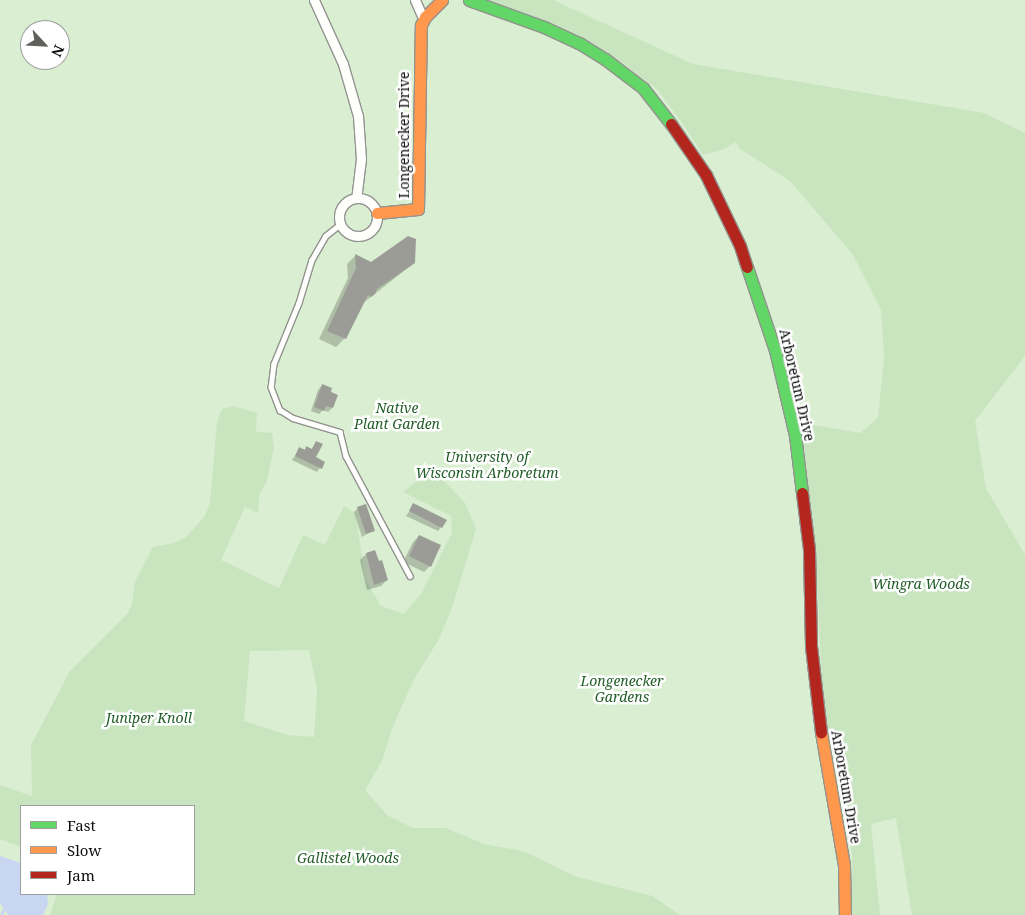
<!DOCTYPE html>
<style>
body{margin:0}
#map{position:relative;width:1025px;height:915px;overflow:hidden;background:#f8f9f0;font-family:"Noto Serif",serif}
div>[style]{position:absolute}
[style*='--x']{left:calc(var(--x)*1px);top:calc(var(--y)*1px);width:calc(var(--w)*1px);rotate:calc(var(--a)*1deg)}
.green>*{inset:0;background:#daeed1}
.forest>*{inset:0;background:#c8e5c0}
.water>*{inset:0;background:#c8d6f1}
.shadow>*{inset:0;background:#0003}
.stream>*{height:3px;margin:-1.5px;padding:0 1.5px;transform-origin:1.5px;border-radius:1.5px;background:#c8d6f1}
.building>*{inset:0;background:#9c9c96}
.roads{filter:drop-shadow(1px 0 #92938f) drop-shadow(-1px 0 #92938f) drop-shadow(0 1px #92938f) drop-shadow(0 -1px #92938f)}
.lane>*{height:4.5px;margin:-2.25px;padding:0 2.25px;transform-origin:2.25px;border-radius:2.25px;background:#fefefd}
.street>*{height:9px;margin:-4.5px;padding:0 4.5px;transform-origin:4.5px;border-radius:4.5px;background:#fefefd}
.street>.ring{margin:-4.5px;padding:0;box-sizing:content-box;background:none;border:9px solid #fefefd;border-radius:50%}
.fast>*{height:11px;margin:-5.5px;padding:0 5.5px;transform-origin:5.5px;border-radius:5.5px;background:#63d668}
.slow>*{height:11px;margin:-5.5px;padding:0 5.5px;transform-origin:5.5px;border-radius:5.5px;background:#ff974d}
.jam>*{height:11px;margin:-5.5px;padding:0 5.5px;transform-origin:5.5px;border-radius:5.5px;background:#b3261e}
span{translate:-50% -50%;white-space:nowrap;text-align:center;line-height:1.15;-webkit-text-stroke:5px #fff;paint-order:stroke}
.street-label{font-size:14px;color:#0c0c0c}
.park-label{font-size:14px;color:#225d28;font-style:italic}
.legend{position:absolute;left:20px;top:805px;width:175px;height:90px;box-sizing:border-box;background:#fff;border:1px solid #9e9e9e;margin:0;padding:6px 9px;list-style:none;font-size:15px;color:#0c0c0c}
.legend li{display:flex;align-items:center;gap:10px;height:25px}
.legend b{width:25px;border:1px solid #9e9e9e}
.north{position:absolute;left:20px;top:20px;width:50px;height:50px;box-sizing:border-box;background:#fff;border:1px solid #9e9e9e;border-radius:50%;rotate:115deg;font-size:14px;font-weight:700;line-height:20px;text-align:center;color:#0c0c0c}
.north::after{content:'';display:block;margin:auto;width:18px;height:22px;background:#5f5f5c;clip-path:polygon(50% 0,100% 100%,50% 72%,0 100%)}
</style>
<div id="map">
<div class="green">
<div style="clip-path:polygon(evenodd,0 0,1025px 0,1025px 915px,0 915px,0 0,30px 30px,60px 30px,60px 60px,30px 60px,30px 30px,0 0,21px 806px,194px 806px,194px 894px,21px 894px,21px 806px)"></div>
</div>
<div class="forest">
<div style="clip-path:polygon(487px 0,553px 0,693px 64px,984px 113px,1025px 133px,1025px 356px,975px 421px,986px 488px,1025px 555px,1025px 915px,912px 915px,896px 818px,871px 824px,880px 915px,852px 915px,852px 855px,841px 787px,823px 713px,818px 597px,802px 427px,813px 425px,860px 433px,878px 418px,884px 357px,881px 310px,853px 255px,790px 181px,740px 149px,736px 142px,724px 149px,703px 155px,685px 127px,657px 89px,615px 57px,539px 20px)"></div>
<div style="clip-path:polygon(evenodd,233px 406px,257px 413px,256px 432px,272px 433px,274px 447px,267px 481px,259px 496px,258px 513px,245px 507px,221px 560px,279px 588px,303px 535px,325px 545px,344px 506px,356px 514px,365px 579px,381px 606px,404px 614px,421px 594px,452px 533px,451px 516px,403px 492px,433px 469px,465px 503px,476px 529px,452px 608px,439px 639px,413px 681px,393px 726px,382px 761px,365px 790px,387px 815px,413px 828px,446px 828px,484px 844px,523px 851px,577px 877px,652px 896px,680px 915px,50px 915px,57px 894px,194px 894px,194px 806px,21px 806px,21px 847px,0 839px,0 785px,32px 796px,31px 745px,70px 671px,128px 613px,132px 604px,135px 582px,153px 547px,174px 543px,186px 537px,205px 516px,210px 503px,217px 422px,222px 409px,233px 406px,309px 650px,317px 689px,314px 737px,288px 735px,244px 721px,250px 651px,309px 650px)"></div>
</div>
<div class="water">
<div style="clip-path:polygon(0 856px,21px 863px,21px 894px,47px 894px,48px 904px,43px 915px,8px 915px,0 903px)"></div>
</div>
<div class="shadow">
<div style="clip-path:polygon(355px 256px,371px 264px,414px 263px,362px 304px,345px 338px,336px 347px,319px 339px,348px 278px,347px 264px)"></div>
<div style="clip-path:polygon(322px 386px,332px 408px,328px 412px,323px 410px,319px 414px,311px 411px,318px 390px)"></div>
<div style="clip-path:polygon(316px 442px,315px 457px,324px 462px,317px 472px,292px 460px,300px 449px,311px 450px)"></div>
<div style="clip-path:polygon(414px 505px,441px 527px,438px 531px,406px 516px)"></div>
<div style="clip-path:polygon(358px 508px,373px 530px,362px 537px,354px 512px)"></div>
<div style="clip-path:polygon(419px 536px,430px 566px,424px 572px,403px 562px,413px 542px)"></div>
<div style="clip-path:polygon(374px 552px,387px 580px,381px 586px,367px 590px,360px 560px,366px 554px)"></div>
</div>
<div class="stream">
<div style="--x:1;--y:915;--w:10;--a:-66"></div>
</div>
<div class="building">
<div style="clip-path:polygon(408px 236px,416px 239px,415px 263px,377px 289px,375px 294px,371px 297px,368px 295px,346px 339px,327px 331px,356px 268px,355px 254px,371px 262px)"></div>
<div style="clip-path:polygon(322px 384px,332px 388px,331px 392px,338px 395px,333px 408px,326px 406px,324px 411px,314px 407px)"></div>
<div style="clip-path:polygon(316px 441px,323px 444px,316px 457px,325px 462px,322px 469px,295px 456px,299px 447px,305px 450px,306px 446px,312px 449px)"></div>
<div style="clip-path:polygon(413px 503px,447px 520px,442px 528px,409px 511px)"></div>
<div style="clip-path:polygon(366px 504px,375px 531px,366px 534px,357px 507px)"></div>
<div style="clip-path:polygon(419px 535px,441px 545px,431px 567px,409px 556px)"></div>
<div style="clip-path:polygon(375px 550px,379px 561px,382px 560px,388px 580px,374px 585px,366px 553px)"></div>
</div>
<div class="roads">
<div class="lane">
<div style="--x:340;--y:225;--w:18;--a:142"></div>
<div style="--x:326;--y:236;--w:28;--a:120"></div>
<div style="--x:312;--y:260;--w:45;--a:106.8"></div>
<div style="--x:299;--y:303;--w:66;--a:112.3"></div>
<div style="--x:274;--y:364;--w:23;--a:97"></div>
<div style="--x:271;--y:387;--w:25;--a:69"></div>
<div style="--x:280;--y:410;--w:15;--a:32"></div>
<div style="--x:293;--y:418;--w:49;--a:16.6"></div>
<div style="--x:340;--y:432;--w:25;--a:76"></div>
<div style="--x:346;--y:456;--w:136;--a:61.9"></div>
</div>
<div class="street">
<div style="--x:314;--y:0;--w:70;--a:65.6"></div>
<div style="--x:343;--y:64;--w:54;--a:73.9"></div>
<div style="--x:358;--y:116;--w:43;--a:86"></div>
<div style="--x:361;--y:159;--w:39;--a:97"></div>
<div style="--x:415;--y:0;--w:22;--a:66"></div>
<div class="ring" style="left:339px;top:198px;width:29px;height:29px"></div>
</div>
<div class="fast">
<div style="--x:469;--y:0;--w:80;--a:19.8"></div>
<div style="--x:544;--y:27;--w:38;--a:25"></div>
<div style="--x:579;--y:43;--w:31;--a:32"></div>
<div style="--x:605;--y:59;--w:48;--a:37.3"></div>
<div style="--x:643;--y:88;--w:46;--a:52.1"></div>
<div style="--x:747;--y:267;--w:88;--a:71.4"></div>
<div style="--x:775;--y:350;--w:87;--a:76.8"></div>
<div style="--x:795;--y:435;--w:58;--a:83.1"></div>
</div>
<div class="slow">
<div style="--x:377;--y:213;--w:41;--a:-5.6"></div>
<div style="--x:418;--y:209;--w:184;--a:-89.1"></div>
<div style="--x:421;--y:25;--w:9;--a:-63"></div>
<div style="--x:425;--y:17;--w:24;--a:-45"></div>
<div style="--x:821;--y:732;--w:135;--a:80.2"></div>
<div style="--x:844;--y:865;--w:50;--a:88.9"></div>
</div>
<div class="jam">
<div style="--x:671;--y:124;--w:62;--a:55.5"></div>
<div style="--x:706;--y:175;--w:79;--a:64.4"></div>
<div style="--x:740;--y:246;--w:22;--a:72"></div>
<div style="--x:802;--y:493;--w:56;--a:82.9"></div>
<div style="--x:809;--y:549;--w:97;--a:88.8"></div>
<div style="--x:811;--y:646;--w:87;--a:83.4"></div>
</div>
</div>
<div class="street-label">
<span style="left:404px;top:135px;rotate:-90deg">Longenecker Drive</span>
<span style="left:797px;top:385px;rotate:77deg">Arboretum Drive</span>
<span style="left:846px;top:787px;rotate:80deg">Arboretum Drive</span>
</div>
<div class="park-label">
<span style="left:397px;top:416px">Native<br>Plant Garden</span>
<span style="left:487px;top:465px">University of<br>Wisconsin Arboretum</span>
<span style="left:921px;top:584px">Wingra Woods</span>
<span style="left:622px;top:689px">Longenecker<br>Gardens</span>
<span style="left:149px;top:718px">Juniper Knoll</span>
<span style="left:348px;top:858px">Gallistel Woods</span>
</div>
<ul class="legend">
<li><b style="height:6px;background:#63d668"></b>Fast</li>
<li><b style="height:6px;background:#ff974d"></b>Slow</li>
<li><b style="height:6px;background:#b3261e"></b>Jam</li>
</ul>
<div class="north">N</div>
</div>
